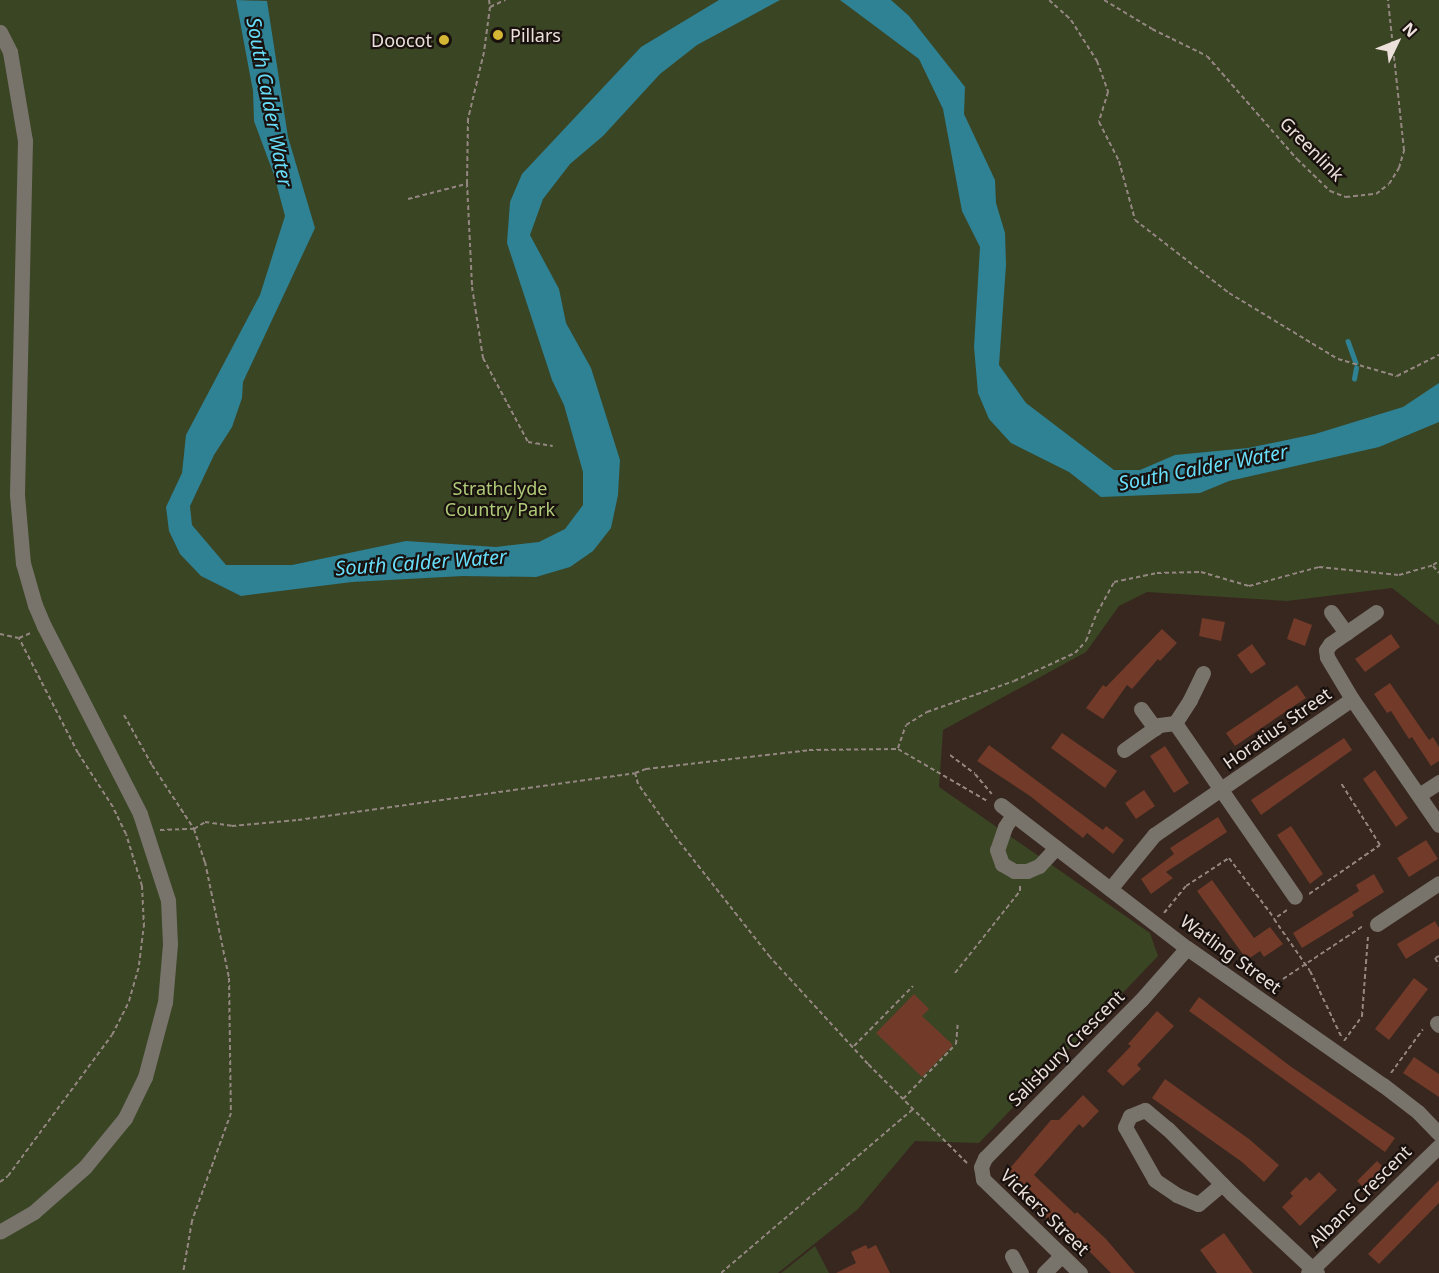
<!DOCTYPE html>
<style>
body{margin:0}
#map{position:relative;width:1439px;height:1273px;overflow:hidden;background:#37271f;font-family:"Noto Sans",sans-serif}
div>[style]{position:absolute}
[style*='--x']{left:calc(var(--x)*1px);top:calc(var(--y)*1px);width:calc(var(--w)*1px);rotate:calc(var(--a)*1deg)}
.green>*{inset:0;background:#3a4524}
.water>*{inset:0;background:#2f8194}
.stream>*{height:4.5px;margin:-2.25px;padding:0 2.25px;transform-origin:2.25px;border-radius:2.25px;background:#2f8194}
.building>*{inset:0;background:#713a29}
.path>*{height:2px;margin-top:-1px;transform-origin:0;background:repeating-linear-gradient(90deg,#948680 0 4.5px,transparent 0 7.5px)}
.minor>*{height:15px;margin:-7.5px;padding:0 7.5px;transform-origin:7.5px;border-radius:7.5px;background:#78736b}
.dots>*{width:16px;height:16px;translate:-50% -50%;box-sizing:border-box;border:3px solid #19110e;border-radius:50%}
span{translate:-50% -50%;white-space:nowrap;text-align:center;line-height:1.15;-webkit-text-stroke:4.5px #19110e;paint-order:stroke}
.poi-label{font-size:18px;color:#ece0db}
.left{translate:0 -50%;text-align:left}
.right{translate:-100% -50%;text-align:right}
.street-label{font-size:18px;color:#ece0db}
.park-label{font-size:18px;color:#afca78}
.water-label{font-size:20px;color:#67ddf9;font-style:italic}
.north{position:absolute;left:1367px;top:12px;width:60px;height:60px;-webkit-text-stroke:4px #19110e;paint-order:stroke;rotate:47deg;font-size:16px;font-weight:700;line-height:24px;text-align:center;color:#ece0db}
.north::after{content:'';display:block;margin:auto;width:21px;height:27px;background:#ece0db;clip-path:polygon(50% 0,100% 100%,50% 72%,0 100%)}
</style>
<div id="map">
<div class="green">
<div style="clip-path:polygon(0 0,1439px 0,1439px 625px,1392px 588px,1287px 601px,1147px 592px,1119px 606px,1086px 652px,943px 730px,939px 787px,1150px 933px,1158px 956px,979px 1143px,915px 1141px,858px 1209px,778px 1273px,0 1273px)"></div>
<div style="clip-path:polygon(815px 1246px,829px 1273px,781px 1273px)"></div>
</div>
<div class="water">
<div style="clip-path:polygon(236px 0,267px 1px,288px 137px,315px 228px,243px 382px,242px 398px,232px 427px,214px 455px,190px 506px,192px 525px,226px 565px,292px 565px,406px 541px,496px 547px,539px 542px,565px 529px,583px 505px,583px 472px,564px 405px,552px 380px,507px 243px,510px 202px,522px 174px,641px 47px,719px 0,780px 0,697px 45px,660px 74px,603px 136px,570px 164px,543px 199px,530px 235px,559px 289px,566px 323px,591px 368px,620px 460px,618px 495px,611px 528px,593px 551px,570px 567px,536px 577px,463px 576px,352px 582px,241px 596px,201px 576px,180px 554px,169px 531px,166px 507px,182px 473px,186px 435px,260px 295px,285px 216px,274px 175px,254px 121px,253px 91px)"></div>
<div style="clip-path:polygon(840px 0,891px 0,909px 16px,965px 87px,964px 114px,995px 180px,996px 203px,1005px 233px,1006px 265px,999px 365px,1026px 403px,1114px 470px,1140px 470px,1175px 455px,1248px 448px,1315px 434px,1403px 407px,1439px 383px,1439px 422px,1379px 447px,1229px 481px,1200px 493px,1101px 497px,1069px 472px,1011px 443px,989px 419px,978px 393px,974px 347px,980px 247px,962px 211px,943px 109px,919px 59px)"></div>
</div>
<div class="stream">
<div style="--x:1348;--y:341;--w:23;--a:70"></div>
<div style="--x:1354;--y:379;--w:11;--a:-80"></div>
</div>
<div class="building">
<div style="clip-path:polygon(1202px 618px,1225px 622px,1221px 641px,1199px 636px)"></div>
<div style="clip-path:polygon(1294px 618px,1312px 625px,1305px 646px,1287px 639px)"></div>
<div style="clip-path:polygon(1162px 629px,1177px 643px,1160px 661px,1158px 659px,1132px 689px,1127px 685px,1103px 719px,1086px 708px,1103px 685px,1106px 687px)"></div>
<div style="clip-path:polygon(1391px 634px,1400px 647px,1365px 672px,1355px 659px)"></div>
<div style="clip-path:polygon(1252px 644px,1266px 664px,1251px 674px,1237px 655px)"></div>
<div style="clip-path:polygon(1390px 683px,1429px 740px,1433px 737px,1439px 747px,1439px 761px,1431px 766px,1412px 737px,1409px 739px,1391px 711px,1387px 713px,1374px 694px)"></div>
<div style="clip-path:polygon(1297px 685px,1306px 698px,1235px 746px,1226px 733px)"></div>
<div style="clip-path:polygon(1062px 733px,1117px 771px,1105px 788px,1051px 748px)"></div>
<div style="clip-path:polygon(1344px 738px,1352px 750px,1261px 815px,1251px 800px)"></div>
<div style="clip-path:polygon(989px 745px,1103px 830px,1106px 826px,1124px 840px,1113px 854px,1087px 833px,1083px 838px,1030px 796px,977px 761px)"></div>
<div style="clip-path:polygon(1165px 746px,1189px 783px,1174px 793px,1150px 756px)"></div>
<div style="clip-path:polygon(1375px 770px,1408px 818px,1396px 827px,1363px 779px)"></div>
<div style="clip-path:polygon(1144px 790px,1155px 806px,1136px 819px,1125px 803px)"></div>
<div style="clip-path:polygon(1218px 817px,1227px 832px,1166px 872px,1173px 878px,1151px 894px,1141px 879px,1174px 854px,1170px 848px)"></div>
<div style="clip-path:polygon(1291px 826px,1323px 874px,1310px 884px,1277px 835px)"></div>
<div style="clip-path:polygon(1426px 840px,1438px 859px,1409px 877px,1397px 858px)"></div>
<div style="clip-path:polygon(1374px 874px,1384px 892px,1352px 912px,1354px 916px,1302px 948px,1293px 933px,1359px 891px,1356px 885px)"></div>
<div style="clip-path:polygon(1212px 880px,1254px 938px,1270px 927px,1283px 944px,1264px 957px,1260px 951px,1247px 960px,1197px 891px)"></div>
<div style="clip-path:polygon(1435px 921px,1439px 928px,1439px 938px,1406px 959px,1397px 944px)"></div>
<div style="clip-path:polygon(1414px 978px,1428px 989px,1389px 1040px,1375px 1029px)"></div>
<div style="clip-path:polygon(914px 994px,929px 1009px,922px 1016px,953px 1045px,922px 1077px,876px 1033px)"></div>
<div style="clip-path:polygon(1199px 997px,1290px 1066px,1395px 1138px,1385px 1152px,1189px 1011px)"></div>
<div style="clip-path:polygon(1157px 1011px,1174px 1026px,1137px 1065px,1141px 1069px,1123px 1086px,1107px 1071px,1131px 1046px,1128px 1044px)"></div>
<div style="clip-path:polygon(1414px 1057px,1439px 1074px,1439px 1097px,1403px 1073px)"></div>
<div style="clip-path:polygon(1165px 1079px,1249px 1139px,1279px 1165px,1264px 1182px,1242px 1162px,1152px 1098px)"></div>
<div style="clip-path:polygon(1083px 1095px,1099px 1111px,1083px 1128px,1079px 1124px,1034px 1175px,1075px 1214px,1077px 1212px,1106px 1239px,1135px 1273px,1111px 1273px,1080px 1242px,1079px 1244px,1051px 1218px,1049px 1221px,1032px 1204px,1035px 1200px,1006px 1173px,1051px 1120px,1059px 1120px)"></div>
<div style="clip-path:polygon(1377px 1161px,1388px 1172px,1368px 1192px,1357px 1181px)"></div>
<div style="clip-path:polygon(1319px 1172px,1337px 1190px,1300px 1226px,1282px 1207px,1293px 1196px,1290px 1193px,1306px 1177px,1310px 1181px)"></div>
<div style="clip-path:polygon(1439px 1180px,1439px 1203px,1379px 1264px,1368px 1254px)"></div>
<div style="clip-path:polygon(1224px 1233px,1253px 1273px,1217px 1273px,1200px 1250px)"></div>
<div style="clip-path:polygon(866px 1245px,868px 1249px,876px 1245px,890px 1273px,836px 1273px,856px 1263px,851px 1252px)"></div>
</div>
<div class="path">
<div style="--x:489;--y:0;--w:7;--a:82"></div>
<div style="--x:490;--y:7;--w:17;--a:-25"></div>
<div style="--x:1049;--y:0;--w:30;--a:42"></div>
<div style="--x:1071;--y:20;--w:49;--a:57.6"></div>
<div style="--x:1097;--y:61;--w:33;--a:70"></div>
<div style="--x:1108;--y:92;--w:31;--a:107"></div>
<div style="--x:1099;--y:122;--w:44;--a:62.9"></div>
<div style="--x:1119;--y:161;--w:61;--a:74.8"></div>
<div style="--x:1135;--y:220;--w:119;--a:37.8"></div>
<div style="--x:1229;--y:293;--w:127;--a:31.2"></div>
<div style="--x:1338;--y:359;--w:61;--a:16.1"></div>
<div style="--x:1397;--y:376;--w:47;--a:-26.6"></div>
<div style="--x:1104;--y:0;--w:56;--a:31.1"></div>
<div style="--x:1152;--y:29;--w:61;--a:26.1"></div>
<div style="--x:1207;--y:56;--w:137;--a:48.9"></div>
<div style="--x:1297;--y:159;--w:46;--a:44.1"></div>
<div style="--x:1330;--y:191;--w:17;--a:21"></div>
<div style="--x:1346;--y:197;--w:30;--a:-6"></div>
<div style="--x:1376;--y:194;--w:16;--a:-38"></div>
<div style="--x:1389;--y:184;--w:19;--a:-58"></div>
<div style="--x:1399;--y:168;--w:19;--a:-74"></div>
<div style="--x:1404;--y:150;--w:151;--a:-96.1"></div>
<div style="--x:490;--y:7;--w:45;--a:97.6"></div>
<div style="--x:484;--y:52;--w:69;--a:103.4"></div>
<div style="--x:468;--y:119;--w:64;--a:90.9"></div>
<div style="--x:467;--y:183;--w:104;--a:87.2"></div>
<div style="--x:472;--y:287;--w:72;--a:81.2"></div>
<div style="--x:483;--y:358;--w:95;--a:61.8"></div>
<div style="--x:528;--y:442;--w:25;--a:9"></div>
<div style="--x:408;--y:199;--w:60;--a:-14.5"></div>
<div style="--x:1433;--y:566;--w:9;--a:49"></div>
<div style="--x:0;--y:634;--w:19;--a:12"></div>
<div style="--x:19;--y:638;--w:13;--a:-23"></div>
<div style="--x:124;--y:715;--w:57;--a:60.8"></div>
<div style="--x:152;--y:765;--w:77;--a:56.7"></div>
<div style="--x:194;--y:829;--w:13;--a:-32"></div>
<div style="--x:205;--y:822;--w:27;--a:8"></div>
<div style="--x:232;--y:826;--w:66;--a:-5.2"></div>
<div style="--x:298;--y:820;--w:340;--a:-7.9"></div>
<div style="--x:898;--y:748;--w:24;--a:-71"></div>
<div style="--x:906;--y:725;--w:25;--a:-32"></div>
<div style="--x:927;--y:712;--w:92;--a:-19.6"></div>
<div style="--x:1014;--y:681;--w:67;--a:-24.7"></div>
<div style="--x:1075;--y:653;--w:16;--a:-47"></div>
<div style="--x:1086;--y:641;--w:30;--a:-69"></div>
<div style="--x:1097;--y:613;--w:35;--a:-61"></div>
<div style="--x:1114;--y:582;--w:44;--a:-11.8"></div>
<div style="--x:1157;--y:573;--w:44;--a:-1.3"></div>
<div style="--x:1201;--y:572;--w:50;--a:16.3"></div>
<div style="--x:1249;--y:586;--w:73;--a:-15.2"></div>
<div style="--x:1319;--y:567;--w:80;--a:5.7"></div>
<div style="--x:1399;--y:575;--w:35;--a:-16"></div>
<div style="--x:1433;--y:565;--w:7;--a:-34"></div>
<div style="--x:950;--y:755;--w:31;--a:37"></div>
<div style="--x:975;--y:774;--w:26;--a:50"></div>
<div style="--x:160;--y:830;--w:34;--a:-2"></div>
<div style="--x:194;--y:829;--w:35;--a:72"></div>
<div style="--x:205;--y:862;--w:118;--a:78.3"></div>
<div style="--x:229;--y:978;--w:135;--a:89.2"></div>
<div style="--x:231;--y:1113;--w:115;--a:109.9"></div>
<div style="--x:192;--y:1221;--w:53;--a:99.8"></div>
<div style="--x:1309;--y:894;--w:86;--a:-34.6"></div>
<div style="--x:1380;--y:845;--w:73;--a:-122.2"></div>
<div style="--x:1287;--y:910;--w:16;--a:145"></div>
<div style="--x:1274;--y:919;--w:63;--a:55.3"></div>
<div style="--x:1310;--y:971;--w:74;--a:64.5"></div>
<div style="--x:1164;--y:913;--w:35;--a:-51"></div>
<div style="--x:1186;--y:886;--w:51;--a:-33.1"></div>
<div style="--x:1229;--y:858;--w:75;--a:53.1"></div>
<div style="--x:1439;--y:956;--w:4;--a:153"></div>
<div style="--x:1435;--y:958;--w:8;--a:60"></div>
<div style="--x:955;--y:973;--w:105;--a:-51.6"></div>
<div style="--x:1020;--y:891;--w:6;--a:-90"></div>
<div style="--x:1274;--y:991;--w:15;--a:-53"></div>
<div style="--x:1283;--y:979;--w:96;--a:-33.5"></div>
<div style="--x:1344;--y:1041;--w:31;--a:-54"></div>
<div style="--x:1362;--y:1016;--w:80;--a:-85.7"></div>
<div style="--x:854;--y:1046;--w:84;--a:-45.5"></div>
<div style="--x:1391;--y:1073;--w:54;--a:-54"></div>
<div style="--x:903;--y:1099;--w:76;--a:-46.1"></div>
<div style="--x:956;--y:1044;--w:22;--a:-85"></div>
<div style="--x:967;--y:1163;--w:140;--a:-135"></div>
<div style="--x:868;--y:1064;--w:145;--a:-132.5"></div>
<div style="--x:770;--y:957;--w:150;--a:-128.2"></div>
<div style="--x:677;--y:839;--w:67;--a:-125.3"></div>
<div style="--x:638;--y:784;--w:11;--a:-105"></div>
<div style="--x:635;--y:773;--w:12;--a:-20"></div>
<div style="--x:646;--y:769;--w:164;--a:-6.6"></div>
<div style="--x:809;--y:750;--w:89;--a:-0.6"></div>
<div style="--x:898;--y:749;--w:103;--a:30.3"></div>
<div style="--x:0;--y:1182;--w:10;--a:-37"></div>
<div style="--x:8;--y:1176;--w:175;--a:-53.6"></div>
<div style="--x:112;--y:1035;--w:38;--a:-63"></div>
<div style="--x:129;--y:1001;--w:37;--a:-74"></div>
<div style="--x:139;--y:965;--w:38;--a:-83"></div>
<div style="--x:144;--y:927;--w:41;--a:-92.8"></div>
<div style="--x:142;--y:886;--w:54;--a:-107.1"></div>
<div style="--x:126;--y:834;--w:30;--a:-116"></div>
<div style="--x:113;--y:807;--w:64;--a:-122.9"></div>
<div style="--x:78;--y:753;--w:129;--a:-117.2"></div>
<div style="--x:721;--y:1273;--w:253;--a:-40.5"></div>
</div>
<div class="minor">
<div style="--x:0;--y:32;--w:22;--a:63"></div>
<div style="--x:10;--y:52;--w:90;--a:80.4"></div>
<div style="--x:25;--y:141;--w:354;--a:91.3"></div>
<div style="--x:17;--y:495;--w:68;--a:85"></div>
<div style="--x:23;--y:563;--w:44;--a:74.1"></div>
<div style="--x:35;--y:605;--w:23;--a:67"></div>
<div style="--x:44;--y:626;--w:211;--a:62.9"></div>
<div style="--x:140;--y:814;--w:90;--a:72"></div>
<div style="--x:168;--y:900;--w:44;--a:87.4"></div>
<div style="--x:170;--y:944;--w:58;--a:94.9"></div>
<div style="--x:165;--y:1002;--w:78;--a:104.9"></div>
<div style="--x:145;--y:1077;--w:46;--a:116"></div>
<div style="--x:125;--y:1118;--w:63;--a:129.2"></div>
<div style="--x:85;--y:1167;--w:68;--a:138.6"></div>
<div style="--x:34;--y:1212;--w:39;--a:150"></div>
<div style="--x:1331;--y:612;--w:26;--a:54"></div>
<div style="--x:1203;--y:673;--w:30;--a:116"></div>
<div style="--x:1190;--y:700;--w:27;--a:123"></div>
<div style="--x:1175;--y:723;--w:211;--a:55.4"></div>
<div style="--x:1352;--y:699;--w:49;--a:-120.8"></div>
<div style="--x:1327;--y:657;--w:7;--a:-98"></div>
<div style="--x:1326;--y:650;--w:7;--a:-56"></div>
<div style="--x:1330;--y:644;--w:56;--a:-34.8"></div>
<div style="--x:1141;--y:709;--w:24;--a:54"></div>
<div style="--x:1124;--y:750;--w:43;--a:-35.5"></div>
<div style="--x:1159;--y:725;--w:16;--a:-7"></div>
<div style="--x:1419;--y:795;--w:24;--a:-33"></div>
<div style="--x:1001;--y:805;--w:235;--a:37.6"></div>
<div style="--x:1187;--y:948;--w:239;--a:35"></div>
<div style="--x:1383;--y:1085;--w:44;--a:37.6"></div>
<div style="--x:1418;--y:1112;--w:30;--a:46"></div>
<div style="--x:1013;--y:815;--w:14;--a:124"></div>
<div style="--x:1005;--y:827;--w:24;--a:109"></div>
<div style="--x:997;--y:850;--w:15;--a:70"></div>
<div style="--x:1002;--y:864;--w:14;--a:30"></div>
<div style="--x:1014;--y:871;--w:13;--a:0"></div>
<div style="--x:1027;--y:871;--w:13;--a:-23"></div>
<div style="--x:1039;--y:866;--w:25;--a:-47"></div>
<div style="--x:1110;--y:889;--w:70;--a:-50.8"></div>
<div style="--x:1154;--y:835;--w:240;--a:-34.5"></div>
<div style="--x:1352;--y:699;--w:153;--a:55.4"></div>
<div style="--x:1377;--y:924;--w:74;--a:-33.5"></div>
<div style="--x:1437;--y:1023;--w:3;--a:45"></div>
<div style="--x:1222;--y:1184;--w:31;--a:140"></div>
<div style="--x:1198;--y:1204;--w:23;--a:-157"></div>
<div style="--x:1177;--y:1195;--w:27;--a:-146"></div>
<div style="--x:1155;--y:1180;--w:61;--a:-119.5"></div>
<div style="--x:1125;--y:1127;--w:12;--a:-66"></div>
<div style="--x:1130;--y:1116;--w:16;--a:-22"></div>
<div style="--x:1145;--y:1110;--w:30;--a:40"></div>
<div style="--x:1168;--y:1129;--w:77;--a:45.5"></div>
<div style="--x:1222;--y:1184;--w:14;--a:45"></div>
<div style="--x:1232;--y:1194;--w:116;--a:42.9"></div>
<div style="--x:1012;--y:1256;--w:19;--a:62"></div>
<div style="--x:1044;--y:1273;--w:25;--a:-45"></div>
<div style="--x:1080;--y:1273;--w:135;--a:-135.9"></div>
<div style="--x:983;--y:1179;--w:12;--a:-99"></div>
<div style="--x:981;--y:1167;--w:10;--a:-66"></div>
<div style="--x:985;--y:1158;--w:222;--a:-45.4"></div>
<div style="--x:1141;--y:1000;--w:69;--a:-48.5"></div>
<div style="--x:1308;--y:1273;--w:182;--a:-44.1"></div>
</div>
<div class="dots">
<div style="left:498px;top:35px;background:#d5b534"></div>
<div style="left:444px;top:40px;background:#d5b534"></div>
</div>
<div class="poi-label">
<span class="left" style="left:510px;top:35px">Pillars</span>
<span class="right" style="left:432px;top:40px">Doocot</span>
</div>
<div class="street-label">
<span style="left:1312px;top:149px;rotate:45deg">Greenlink</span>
<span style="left:1277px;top:728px;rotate:-35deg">Horatius Street</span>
<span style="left:1231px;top:954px;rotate:36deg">Watling Street</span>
<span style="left:1066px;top:1048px;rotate:-45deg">Salisbury Crescent</span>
<span style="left:1360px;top:1196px;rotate:-45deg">Albans Crescent</span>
<span style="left:1045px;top:1212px;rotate:44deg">Vickers Street</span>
</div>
<div class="park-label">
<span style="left:500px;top:499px">Strathclyde<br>Country Park</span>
</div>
<div class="water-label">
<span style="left:270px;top:102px;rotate:79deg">South Calder Water</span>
<span style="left:1203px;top:467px;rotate:-11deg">South Calder Water</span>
<span style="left:421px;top:562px;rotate:-4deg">South Calder Water</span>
</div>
<div class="north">N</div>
</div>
